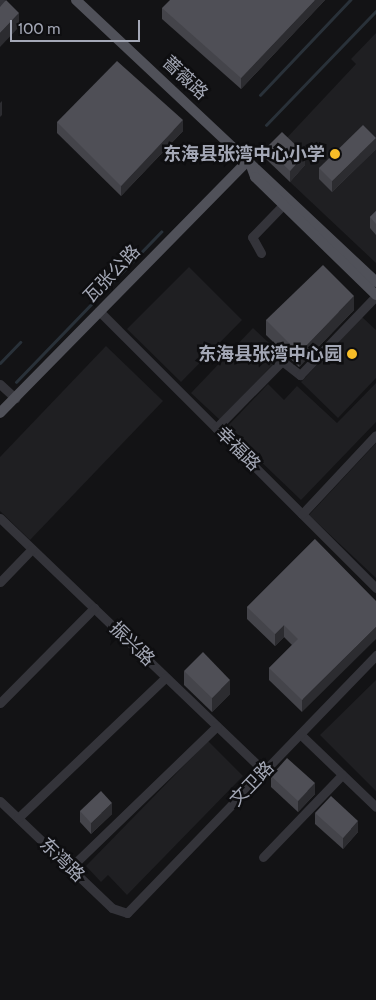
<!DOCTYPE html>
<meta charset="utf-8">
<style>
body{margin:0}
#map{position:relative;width:376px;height:1000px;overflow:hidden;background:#131315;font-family:Cabin,"Noto Sans SC",sans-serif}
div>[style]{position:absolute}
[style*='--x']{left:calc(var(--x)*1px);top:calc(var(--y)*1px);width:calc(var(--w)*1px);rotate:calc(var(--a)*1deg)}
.built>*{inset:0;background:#1f1f22}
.stream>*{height:2.5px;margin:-1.25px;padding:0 1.25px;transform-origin:1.25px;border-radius:1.25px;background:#293139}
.minor>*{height:9px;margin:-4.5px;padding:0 4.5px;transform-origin:4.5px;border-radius:4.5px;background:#34343a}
.major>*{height:10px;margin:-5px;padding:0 5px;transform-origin:5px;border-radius:5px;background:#505159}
.wall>*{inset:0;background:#44444a}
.shaded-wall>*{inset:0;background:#2c2c30}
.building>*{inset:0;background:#4f4f56}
.dots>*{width:14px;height:14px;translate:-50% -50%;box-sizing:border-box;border:2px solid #0e0e10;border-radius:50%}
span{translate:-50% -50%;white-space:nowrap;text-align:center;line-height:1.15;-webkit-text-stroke:5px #0e0e10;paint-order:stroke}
.street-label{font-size:18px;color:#a4a8b6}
.poi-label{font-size:18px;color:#a4a8b6;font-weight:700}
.right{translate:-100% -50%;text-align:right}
.scale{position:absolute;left:10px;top:20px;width:130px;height:22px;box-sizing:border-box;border:2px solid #a4a8b6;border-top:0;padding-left:6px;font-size:15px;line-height:18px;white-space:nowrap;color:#a4a8b6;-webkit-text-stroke:4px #0e0e10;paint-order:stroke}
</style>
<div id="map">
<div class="built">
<div style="clip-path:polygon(376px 33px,376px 263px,290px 182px,305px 165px,282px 143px,356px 64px,351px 59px)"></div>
<div style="clip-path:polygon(189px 267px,242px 320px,181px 382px,127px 329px)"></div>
<div style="clip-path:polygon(362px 317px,376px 330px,376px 378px,338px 418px,301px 382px)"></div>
<div style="clip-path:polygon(253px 328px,282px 355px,220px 420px,191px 393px)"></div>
<div style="clip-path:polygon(106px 346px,163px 401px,30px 540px,0 511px,0 457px)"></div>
<div style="clip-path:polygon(376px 383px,376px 422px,301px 500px,226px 428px,268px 384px,284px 400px,297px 386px,337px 423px)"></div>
<div style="clip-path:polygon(376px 443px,376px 578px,309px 515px)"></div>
<div style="clip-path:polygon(376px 680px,376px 791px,320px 735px)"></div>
<div style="clip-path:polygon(208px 741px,243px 776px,127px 895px,108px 875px,101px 882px,86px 866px)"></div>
</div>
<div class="stream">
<div style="--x:260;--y:95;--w:131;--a:-46.5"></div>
<div style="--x:266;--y:125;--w:158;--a:-46"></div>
<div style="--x:0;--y:363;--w:29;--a:-46"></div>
<div style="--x:16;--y:382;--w:209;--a:-46"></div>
</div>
<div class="minor">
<div style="--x:0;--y:2;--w:5;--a:37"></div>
<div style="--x:4;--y:5;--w:6;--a:129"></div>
<div style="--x:261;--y:253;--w:18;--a:-119"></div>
<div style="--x:252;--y:237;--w:43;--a:-45.9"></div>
<div style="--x:99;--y:311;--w:392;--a:45"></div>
<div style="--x:0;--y:384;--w:21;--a:43"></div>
<div style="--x:216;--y:428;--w:94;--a:-45.4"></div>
<div style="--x:282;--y:361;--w:23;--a:38"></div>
<div style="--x:300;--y:375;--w:110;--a:-46.1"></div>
<div style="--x:302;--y:514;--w:108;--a:-46.9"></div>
<div style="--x:0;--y:518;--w:366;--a:43.8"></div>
<div style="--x:0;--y:582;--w:46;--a:-45.9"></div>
<div style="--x:0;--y:703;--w:134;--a:-45.3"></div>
<div style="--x:300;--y:734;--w:105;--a:43.8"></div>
<div style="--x:0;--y:801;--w:155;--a:43.7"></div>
<div style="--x:112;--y:908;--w:16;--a:18"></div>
<div style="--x:127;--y:913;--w:359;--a:-46"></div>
<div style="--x:18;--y:818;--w:204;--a:-43.6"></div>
<div style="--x:263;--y:857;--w:114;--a:-46.1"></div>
<div style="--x:70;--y:868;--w:204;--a:-44"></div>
</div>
<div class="major">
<div style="--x:76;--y:0;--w:412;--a:43.2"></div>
<div style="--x:250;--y:163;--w:15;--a:70"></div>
<div style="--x:255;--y:177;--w:169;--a:44.3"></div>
<div style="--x:0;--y:413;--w:355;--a:-45.5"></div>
</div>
<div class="wall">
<div style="clip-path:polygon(325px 0,241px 89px,162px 19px,162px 8px)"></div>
<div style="clip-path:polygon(57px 122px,183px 131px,121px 196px,57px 133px)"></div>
<div style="clip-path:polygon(266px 148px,305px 165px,290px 182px,266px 159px)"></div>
<div style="clip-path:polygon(376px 149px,332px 192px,319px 179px,319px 168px)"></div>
<div style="clip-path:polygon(376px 211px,376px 235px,370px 228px,370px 217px)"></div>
<div style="clip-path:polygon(354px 310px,299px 367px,266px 335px,266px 320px)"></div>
<div style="clip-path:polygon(315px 539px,302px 712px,269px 680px,269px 668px,292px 645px,284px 637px,275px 646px,247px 619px,247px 607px)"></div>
<div style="clip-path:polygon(184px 671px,230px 694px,212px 712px,184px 685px)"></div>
<div style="clip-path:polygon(271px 776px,315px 794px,298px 812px,271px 787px)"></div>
<div style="clip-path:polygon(80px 811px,112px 814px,91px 834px,80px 822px)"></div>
<div style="clip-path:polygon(315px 813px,358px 832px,343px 849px,315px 824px)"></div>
</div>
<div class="shaded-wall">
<div style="clip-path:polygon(315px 0,325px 0,241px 89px,241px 78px)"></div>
<div style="clip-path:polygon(19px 13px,19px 27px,0 47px,0 33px)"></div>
<div style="clip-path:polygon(2px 101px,2px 115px,0 117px,0 103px)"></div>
<div style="clip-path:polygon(183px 120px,183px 131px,121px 196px,121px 186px)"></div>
<div style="clip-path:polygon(376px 138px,376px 149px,332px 192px,332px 181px)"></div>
<div style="clip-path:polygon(305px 154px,305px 165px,290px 182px,290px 171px)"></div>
<div style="clip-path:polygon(354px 296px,354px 310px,299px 367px,299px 353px)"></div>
<div style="clip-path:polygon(284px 625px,284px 637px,275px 646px,275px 634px)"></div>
<div style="clip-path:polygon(376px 627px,376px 639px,302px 712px,302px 700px)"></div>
<div style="clip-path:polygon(230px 680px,230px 694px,212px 712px,212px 698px)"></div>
<div style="clip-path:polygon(315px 783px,315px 794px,298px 812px,298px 801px)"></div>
<div style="clip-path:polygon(112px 803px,112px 814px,91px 834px,91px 823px)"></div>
<div style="clip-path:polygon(358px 821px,358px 832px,343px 849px,343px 838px)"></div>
</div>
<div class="building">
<div style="clip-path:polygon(6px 0,19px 13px,0 33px,0 7px)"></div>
<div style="clip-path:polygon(170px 0,315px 0,241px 78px,162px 8px)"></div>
<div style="clip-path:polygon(117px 61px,183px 120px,121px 186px,57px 122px)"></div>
<div style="clip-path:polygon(363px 125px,376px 138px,332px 181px,319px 168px)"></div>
<div style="clip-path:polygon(282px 132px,305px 154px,290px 171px,266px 148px)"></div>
<div style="clip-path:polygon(376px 211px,376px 224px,370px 217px)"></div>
<div style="clip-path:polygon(323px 265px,354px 296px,299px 353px,266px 320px)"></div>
<div style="clip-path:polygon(315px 539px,376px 601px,376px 627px,302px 700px,269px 668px,298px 639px,284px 625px,275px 634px,247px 607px)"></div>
<div style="clip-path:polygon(203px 652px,230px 680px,212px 698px,184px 671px)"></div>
<div style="clip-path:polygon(287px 758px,315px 783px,298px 801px,271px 776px)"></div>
<div style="clip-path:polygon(101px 791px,112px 803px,91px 823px,80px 811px)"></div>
<div style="clip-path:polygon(331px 796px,358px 821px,343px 838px,315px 813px)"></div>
</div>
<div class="dots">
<div style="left:335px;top:154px;background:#f7bd28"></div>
<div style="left:352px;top:354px;background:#f7bd28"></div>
</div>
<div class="street-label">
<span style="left:185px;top:78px;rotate:43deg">蔷薇路</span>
<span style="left:112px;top:274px;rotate:-46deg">瓦张公路</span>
<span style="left:238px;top:449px;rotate:45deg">幸福路</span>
<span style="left:132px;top:644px;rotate:44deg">振兴路</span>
<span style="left:252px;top:784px;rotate:-46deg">文卫路</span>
<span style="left:62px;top:860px;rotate:44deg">东湾路</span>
</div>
<div class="poi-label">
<span class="right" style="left:325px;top:154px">东海县张湾中心小学</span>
<span class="right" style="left:342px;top:354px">东海县张湾中心园</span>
</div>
<div class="scale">100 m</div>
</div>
